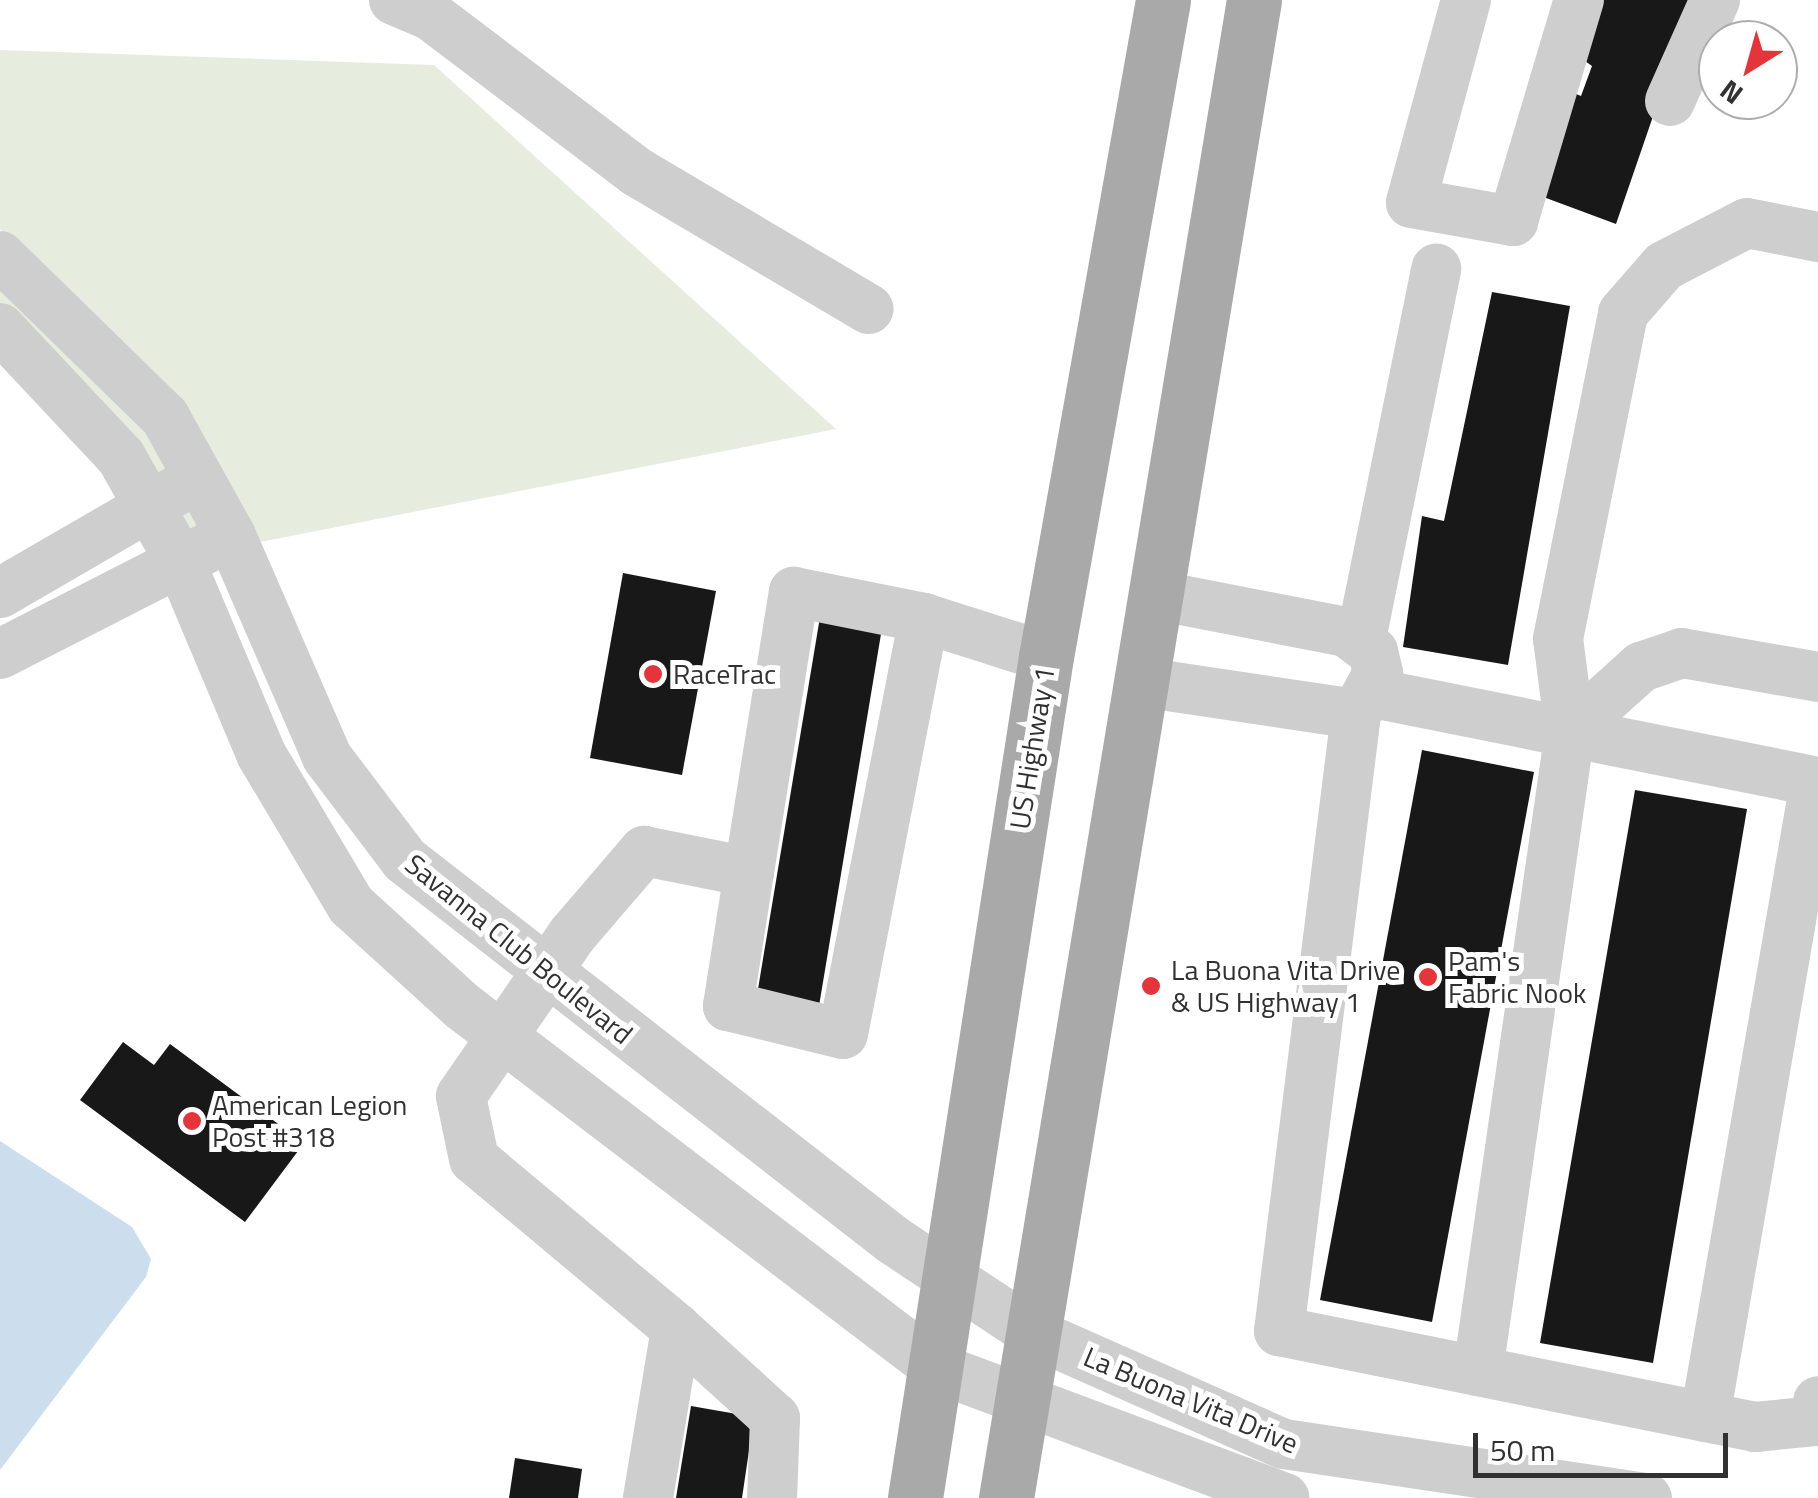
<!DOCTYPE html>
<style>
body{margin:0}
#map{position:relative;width:1818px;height:1498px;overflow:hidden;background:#fff;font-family:"Titillium Web",sans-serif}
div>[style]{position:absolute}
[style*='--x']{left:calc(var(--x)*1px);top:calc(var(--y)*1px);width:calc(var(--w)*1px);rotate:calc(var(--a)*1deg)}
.green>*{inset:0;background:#e6eddf}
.water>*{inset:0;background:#ccdeed}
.building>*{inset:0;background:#181818}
.minor>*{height:50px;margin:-25px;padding:0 25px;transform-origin:25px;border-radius:25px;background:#cecece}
.major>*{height:55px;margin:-27.5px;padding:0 27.5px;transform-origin:27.5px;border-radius:27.5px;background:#a9a9a9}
.dots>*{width:28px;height:28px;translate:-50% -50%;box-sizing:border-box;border:5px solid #fff;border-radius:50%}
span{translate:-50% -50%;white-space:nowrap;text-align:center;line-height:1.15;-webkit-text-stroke:10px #fff;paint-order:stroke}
.poi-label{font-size:28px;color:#313131}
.left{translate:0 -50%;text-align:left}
.street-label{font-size:28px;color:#313131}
.north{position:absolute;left:1698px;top:20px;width:100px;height:100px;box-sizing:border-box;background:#fff;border:2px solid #adadad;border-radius:50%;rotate:217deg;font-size:28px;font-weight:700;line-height:40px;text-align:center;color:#313131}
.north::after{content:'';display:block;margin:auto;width:35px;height:45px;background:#e5353a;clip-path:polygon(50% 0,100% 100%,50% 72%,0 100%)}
.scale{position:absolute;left:1473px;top:1433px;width:255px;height:45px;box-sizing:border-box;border:5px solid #313131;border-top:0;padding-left:12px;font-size:30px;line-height:35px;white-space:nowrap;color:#313131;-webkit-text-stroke:8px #fff;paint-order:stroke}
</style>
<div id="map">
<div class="green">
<div style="clip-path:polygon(0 50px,434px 65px,836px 429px,255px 543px,149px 368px,0 229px)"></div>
<div style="clip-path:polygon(0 283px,149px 430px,216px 551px,199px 554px,26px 324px,0 303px)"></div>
</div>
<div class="water">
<div style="clip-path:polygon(0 1141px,132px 1227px,151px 1259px,146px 1277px,0 1470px)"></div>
</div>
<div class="building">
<div style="clip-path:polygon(1595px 0,1693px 0,1616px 224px,1530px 192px,1569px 91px,1581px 96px,1592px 66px,1575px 54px)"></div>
<div style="clip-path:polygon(1492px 292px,1570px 306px,1508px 665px,1403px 647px,1422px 516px,1444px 521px)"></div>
<div style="clip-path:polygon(623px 573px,716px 591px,682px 775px,590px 758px)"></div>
<div style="clip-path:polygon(820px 617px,882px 628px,819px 1006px,757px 995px)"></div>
<div style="clip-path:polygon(1422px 750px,1534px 772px,1432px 1322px,1320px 1300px)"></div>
<div style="clip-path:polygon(1635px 790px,1747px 809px,1653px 1363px,1540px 1343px)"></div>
<div style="clip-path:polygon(123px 1042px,154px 1065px,170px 1044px,304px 1143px,245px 1222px,80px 1100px)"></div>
<div style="clip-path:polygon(691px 1406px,754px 1417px,742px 1498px,676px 1498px)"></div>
<div style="clip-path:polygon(515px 1458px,582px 1469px,578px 1498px,509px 1498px)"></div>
</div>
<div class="minor">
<div style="--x:394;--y:0;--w:39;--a:23"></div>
<div style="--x:430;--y:15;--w:260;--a:37.2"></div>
<div style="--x:637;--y:172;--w:269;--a:30.6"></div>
<div style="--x:1466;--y:0;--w:210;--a:105.2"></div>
<div style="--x:1411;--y:203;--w:104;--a:10"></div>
<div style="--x:1513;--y:221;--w:231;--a:-73.4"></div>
<div style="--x:1670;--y:101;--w:111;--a:-66"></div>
<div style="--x:0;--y:256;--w:231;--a:44.3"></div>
<div style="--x:165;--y:417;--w:136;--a:61"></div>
<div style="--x:231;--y:536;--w:241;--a:66.5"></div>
<div style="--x:327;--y:757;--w:129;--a:52.9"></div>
<div style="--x:405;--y:860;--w:619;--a:37.91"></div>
<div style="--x:893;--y:1240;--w:168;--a:33.6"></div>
<div style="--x:1033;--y:1333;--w:274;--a:23.9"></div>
<div style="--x:1284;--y:1444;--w:367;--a:8.5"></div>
<div style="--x:0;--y:328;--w:177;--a:46.8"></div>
<div style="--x:121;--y:457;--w:120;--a:60.4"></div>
<div style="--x:180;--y:561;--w:209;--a:67.2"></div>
<div style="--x:261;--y:754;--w:176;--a:59.2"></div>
<div style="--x:351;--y:905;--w:150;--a:42.3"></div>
<div style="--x:462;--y:1006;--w:597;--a:37.31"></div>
<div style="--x:937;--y:1368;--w:371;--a:20.5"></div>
<div style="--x:0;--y:593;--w:203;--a:-30.1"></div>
<div style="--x:1361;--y:639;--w:378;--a:-78.5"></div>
<div style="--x:0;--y:654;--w:235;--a:-27.1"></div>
<div style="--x:1141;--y:682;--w:217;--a:8.5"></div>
<div style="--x:1356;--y:714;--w:47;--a:-61.8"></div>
<div style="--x:1378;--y:673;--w:22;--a:-103"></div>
<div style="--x:1373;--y:652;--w:34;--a:-143"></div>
<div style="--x:1346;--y:632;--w:194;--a:-169"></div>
<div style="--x:1373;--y:693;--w:454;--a:11.3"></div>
<div style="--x:1356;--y:714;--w:622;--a:97.11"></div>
<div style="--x:1279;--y:1331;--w:486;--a:11.4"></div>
<div style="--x:1755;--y:1427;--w:60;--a:-5.7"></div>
<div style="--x:1815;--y:1421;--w:20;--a:-81"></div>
<div style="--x:1570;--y:731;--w:96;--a:-42"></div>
<div style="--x:1641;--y:667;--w:43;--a:-18.9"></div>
<div style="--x:1682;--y:653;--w:138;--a:10"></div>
<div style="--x:749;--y:872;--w:284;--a:-80.9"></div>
<div style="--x:794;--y:592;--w:133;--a:11.3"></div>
<div style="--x:676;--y:1328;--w:134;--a:42.3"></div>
<div style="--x:775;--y:1418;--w:80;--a:92.1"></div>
<div style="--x:1478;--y:1371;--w:647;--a:-81.82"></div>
<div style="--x:1570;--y:731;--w:93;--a:-97.4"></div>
<div style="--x:1558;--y:639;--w:332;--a:-78.7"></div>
<div style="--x:1623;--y:313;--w:62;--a:-48.9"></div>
<div style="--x:1664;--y:266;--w:93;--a:-27.4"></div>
<div style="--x:1747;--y:223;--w:72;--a:11.2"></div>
<div style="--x:1705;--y:1417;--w:644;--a:-80.17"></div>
<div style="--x:648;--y:1498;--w:172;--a:-80.6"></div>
<div style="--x:676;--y:1328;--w:263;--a:-140.1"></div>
<div style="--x:474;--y:1159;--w:64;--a:-101.7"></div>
<div style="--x:461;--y:1096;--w:196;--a:-55.4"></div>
<div style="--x:572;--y:935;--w:111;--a:-49.4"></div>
<div style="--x:644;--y:851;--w:107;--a:11.3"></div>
<div style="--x:749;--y:872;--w:136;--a:98.9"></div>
<div style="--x:728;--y:1006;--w:118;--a:13.7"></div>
<div style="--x:843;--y:1034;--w:424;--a:-79"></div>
<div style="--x:924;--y:618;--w:128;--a:17.7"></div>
</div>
<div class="major">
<div style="--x:915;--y:1498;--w:851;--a:-81.15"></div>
<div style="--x:1046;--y:657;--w:667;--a:-79.9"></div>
<div style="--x:1006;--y:1498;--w:1518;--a:-80.6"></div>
</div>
<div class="dots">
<div style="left:653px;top:674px;background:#e5353a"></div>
<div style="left:1428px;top:977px;background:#e5353a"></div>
<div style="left:1151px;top:986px;background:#e5353a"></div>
<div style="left:192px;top:1121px;background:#e5353a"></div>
</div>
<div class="poi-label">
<span class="left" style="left:673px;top:674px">RaceTrac</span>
<span class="left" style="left:1448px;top:977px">Pam's<br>Fabric Nook</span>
<span class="left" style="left:1171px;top:986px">La Buona Vita Drive<br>&amp; US Highway 1</span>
<span class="left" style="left:212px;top:1121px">American Legion<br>Post #318</span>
</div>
<div class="street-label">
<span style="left:1032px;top:748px;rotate:-81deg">US Highway 1</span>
<span style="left:519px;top:949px;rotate:39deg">Savanna Club Boulevard</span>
<span style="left:1191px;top:1400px;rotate:23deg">La Buona Vita Drive</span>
</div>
<div class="north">N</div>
<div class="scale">50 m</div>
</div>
